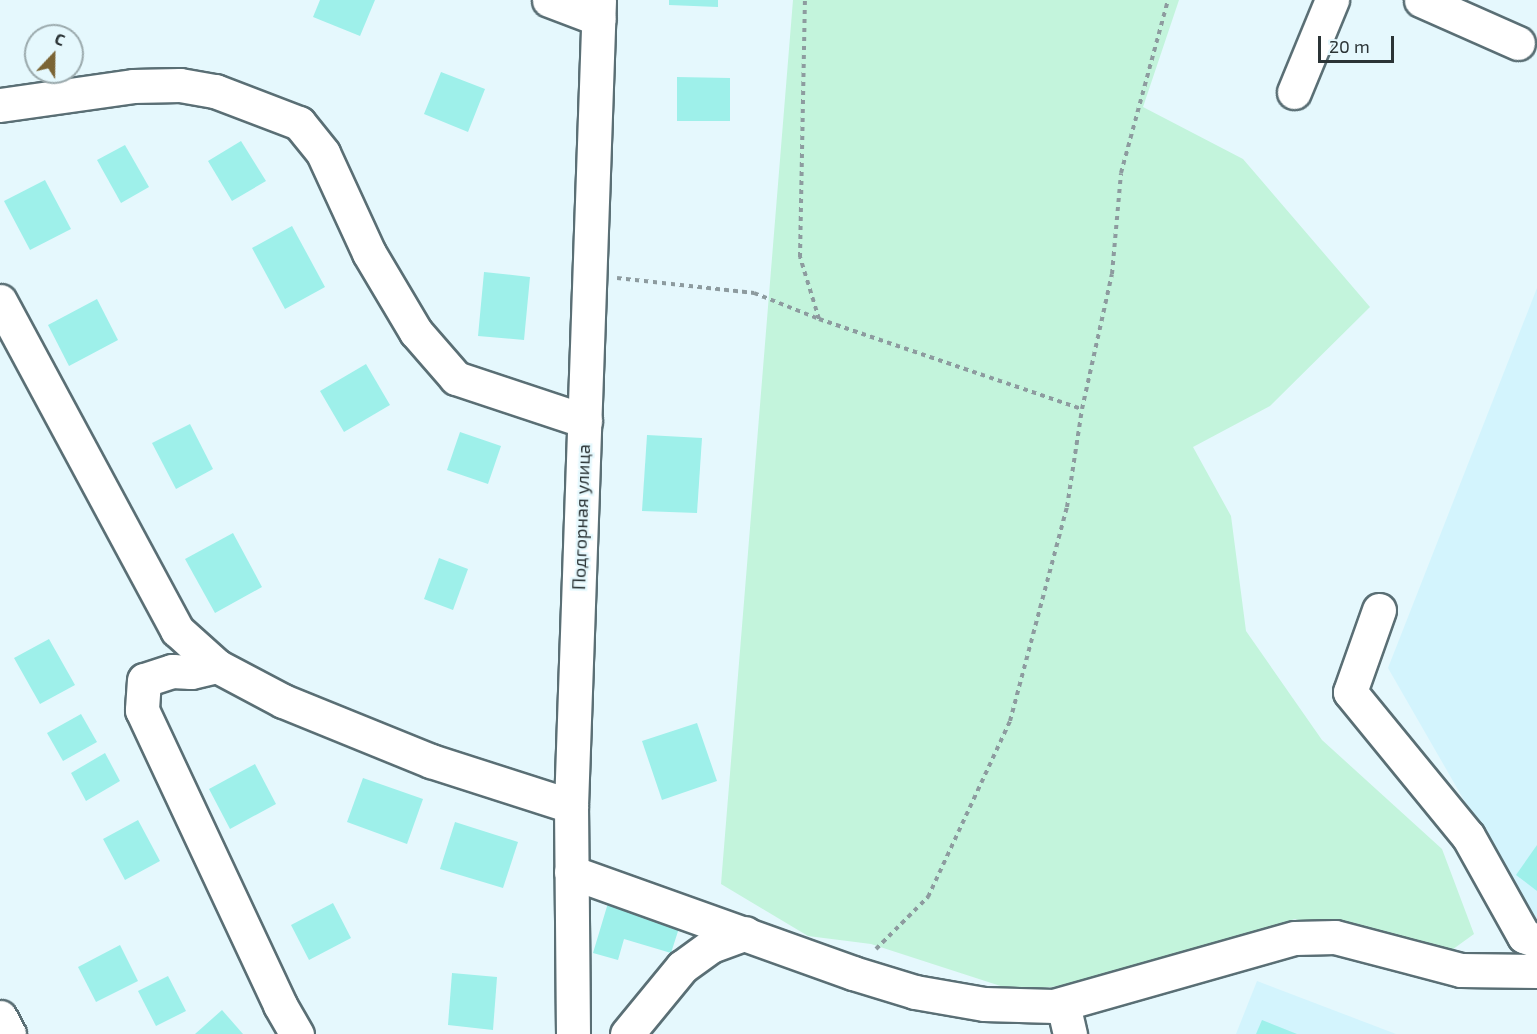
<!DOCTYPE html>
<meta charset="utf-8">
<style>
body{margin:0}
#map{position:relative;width:1537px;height:1034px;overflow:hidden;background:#e5f8fd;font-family:"Exo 2",sans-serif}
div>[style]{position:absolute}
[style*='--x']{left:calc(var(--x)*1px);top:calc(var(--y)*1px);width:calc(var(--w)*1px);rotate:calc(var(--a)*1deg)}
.built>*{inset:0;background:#d3f4fd}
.green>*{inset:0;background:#c3f4dc}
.building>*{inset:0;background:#9ef0ea}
.path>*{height:4px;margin-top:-2px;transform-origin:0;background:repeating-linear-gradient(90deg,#8d9b9f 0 4.5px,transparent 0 9px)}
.roads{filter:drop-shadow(2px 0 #5a6f75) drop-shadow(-2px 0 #5a6f75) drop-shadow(0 2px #5a6f75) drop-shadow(0 -2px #5a6f75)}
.minor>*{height:33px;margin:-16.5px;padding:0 16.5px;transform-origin:16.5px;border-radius:16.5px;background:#fff}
span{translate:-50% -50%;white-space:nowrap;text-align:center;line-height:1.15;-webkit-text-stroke:4.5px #e5f8fd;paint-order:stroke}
.street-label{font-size:18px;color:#2b3436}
.north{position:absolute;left:24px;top:24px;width:60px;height:60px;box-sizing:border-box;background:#e5f8fd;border:2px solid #9baaad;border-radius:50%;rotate:22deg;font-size:16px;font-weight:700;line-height:24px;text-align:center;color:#2b3436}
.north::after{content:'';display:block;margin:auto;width:21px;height:27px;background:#7b6434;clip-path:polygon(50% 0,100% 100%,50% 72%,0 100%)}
.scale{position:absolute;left:1318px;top:36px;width:76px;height:27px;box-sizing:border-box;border:3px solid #2b3436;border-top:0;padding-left:8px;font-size:18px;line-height:21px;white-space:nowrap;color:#2b3436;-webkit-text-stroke:4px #e5f8fd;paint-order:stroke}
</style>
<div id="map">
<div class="built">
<div style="clip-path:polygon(1537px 288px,1537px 927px,1388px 668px)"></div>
<div style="clip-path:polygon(1257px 981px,1396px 1034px,1236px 1034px)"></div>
</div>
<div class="green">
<div style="clip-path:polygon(793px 0,1179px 0,1143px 107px,1243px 159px,1370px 307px,1270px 406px,1193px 447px,1231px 516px,1246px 631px,1322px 740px,1442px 849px,1474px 934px,1431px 965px,1295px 919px,1111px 980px,1016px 991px,871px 944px,808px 936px,721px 884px)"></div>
</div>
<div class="building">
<div style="clip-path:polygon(320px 0,375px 0,360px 36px,313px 17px)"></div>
<div style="clip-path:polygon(669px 0,718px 0,718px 7px,669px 5px)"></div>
<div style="clip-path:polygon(441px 72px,485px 89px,468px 132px,424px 114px)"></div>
<div style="clip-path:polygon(677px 77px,730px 78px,730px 121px,677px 121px)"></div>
<div style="clip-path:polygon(241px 141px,266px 181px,232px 201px,208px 161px)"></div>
<div style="clip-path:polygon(125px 145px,149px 187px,121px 203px,97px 160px)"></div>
<div style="clip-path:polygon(45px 180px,71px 229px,30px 250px,4px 201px)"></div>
<div style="clip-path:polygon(292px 226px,325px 287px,285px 309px,252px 248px)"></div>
<div style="clip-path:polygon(484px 272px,530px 277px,524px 340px,478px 336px)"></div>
<div style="clip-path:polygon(97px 299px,118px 340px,69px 366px,48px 325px)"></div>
<div style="clip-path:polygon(366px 364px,390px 405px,344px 432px,320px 391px)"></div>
<div style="clip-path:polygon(190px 424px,213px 469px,176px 489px,152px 443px)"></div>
<div style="clip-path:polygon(460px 432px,501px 446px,488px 484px,447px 470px)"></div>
<div style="clip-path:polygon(647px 435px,702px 438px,697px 513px,642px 511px)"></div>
<div style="clip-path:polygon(233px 533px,262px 587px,215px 613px,185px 559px)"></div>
<div style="clip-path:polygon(439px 558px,468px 569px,453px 610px,424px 599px)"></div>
<div style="clip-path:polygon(49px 639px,75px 685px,40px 704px,14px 658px)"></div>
<div style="clip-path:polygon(81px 714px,97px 742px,63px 761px,47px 733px)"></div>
<div style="clip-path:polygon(697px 723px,717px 781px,662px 800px,642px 741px)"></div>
<div style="clip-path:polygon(105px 753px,120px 781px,86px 801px,71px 773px)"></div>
<div style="clip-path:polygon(255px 764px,276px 804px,230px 829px,209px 789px)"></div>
<div style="clip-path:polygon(363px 778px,423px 799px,407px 844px,347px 822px)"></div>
<div style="clip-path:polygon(138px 820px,160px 861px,125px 880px,103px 839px)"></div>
<div style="clip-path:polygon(455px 822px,518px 842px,503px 888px,440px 869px)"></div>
<div style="clip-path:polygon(1537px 845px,1537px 891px,1516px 875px)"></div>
<div style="clip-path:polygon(333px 903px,351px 938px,309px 960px,291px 925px)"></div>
<div style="clip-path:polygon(608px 903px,680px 925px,671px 953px,624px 939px,618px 960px,593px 953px)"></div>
<div style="clip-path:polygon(120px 945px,138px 981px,96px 1002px,78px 967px)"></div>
<div style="clip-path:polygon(452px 973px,497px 977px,493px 1030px,448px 1025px)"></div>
<div style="clip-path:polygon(168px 976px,186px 1011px,156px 1026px,138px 991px)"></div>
<div style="clip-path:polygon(222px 1010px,243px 1034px,195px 1034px)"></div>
<div style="clip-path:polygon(1262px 1020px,1297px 1034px,1256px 1034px)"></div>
</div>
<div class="path">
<div style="--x:617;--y:278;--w:138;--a:6.2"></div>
<div style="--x:754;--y:293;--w:70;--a:21.8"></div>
<div style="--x:819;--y:319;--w:65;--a:-107"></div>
<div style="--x:800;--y:257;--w:257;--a:-88.9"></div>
<div style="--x:819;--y:319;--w:278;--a:18.9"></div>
<div style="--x:876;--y:949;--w:74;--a:-45"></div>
<div style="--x:928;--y:897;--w:194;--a:-65"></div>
<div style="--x:1010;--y:721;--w:221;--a:-75.1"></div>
<div style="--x:1067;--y:507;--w:99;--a:-81.3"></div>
<div style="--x:1082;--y:409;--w:138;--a:-77.5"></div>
<div style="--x:1112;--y:274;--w:101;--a:-84.9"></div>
<div style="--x:1121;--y:173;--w:179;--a:-74.8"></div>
</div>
<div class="roads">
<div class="minor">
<div style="--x:549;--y:0;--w:53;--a:20.8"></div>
<div style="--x:1421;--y:0;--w:106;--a:23.9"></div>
<div style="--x:1294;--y:92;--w:100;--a:-67.6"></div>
<div style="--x:0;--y:105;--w:134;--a:-8.1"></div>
<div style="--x:133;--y:86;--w:47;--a:-1.2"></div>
<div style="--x:180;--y:85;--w:36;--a:10"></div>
<div style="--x:215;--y:91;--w:90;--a:20.9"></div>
<div style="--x:299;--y:123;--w:38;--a:51"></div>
<div style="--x:323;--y:153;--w:110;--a:65.3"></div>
<div style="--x:369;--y:253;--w:92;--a:59.3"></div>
<div style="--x:416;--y:332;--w:61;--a:49"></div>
<div style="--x:456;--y:378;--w:136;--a:18.4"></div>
<div style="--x:0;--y:301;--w:374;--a:61.7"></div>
<div style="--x:177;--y:630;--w:54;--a:42"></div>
<div style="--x:217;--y:666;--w:75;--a:27.9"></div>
<div style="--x:283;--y:701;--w:160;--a:22.1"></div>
<div style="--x:431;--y:761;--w:147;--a:17.8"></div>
<div style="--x:1379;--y:610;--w:87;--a:109.5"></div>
<div style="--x:1350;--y:692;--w:186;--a:50.7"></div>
<div style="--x:1468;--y:836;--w:115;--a:60.8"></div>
<div style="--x:1524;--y:936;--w:14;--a:21"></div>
<div style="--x:217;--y:666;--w:27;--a:167"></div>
<div style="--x:191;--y:672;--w:19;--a:-177"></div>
<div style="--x:172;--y:671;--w:29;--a:162"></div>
<div style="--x:144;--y:680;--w:30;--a:94"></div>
<div style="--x:142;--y:710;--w:326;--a:64.9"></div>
<div style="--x:280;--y:1005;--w:34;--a:60"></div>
<div style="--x:571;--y:872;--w:300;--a:19.7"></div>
<div style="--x:853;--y:973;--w:65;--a:17"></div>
<div style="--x:915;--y:992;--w:70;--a:9.9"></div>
<div style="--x:984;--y:1004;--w:70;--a:1.6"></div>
<div style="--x:1054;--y:1006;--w:250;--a:-15.8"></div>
<div style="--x:1295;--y:938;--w:40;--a:-1.4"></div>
<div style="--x:1335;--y:937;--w:130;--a:14.7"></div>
<div style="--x:1461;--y:970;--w:76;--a:0.8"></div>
<div style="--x:1063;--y:1004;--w:31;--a:77"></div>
<div style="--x:0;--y:1017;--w:19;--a:62"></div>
<div style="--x:573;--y:1034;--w:228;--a:-90.5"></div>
<div style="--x:571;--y:806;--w:806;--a:-88.01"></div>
<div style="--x:627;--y:1034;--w:87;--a:-50.6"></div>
<div style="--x:682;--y:967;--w:36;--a:-36"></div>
<div style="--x:711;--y:946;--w:37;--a:-20"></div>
</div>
</div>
<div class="street-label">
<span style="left:581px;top:517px;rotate:-88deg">Подгорная улица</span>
</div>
<div class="north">С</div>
<div class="scale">20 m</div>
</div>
